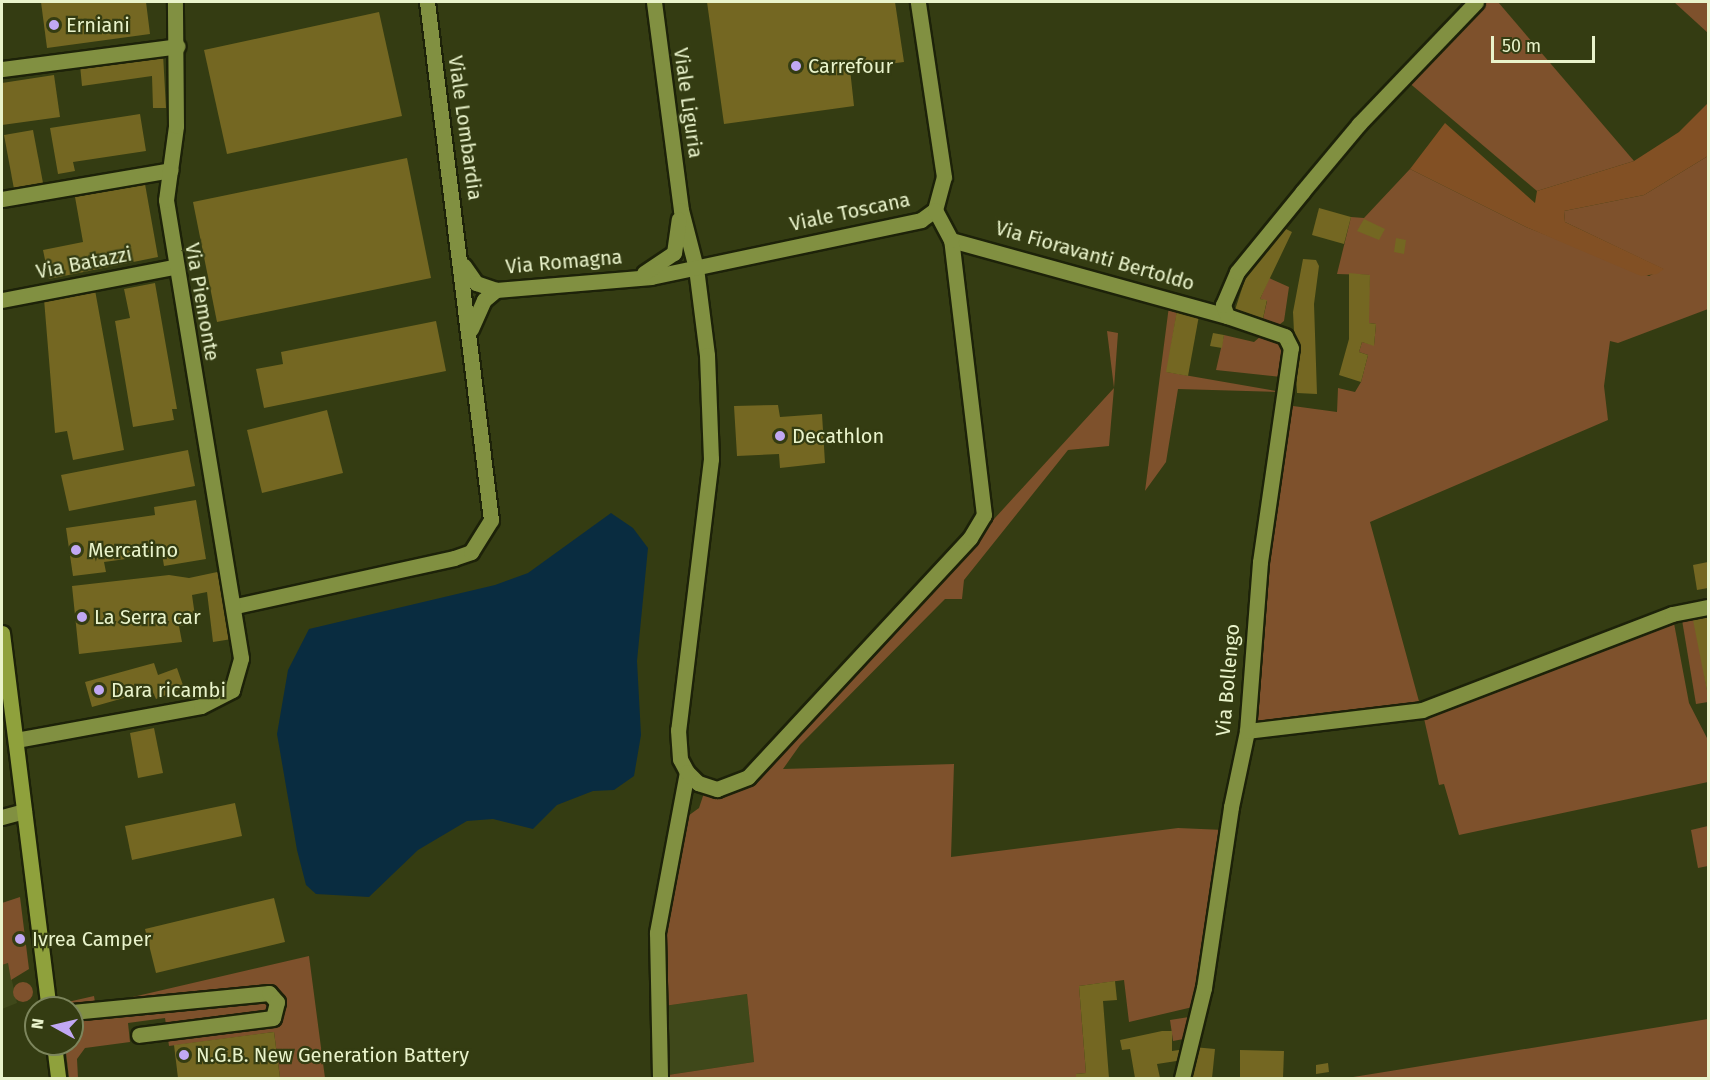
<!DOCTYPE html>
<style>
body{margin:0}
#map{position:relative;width:1710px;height:1080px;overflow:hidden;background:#343c12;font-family:"Fira Sans",sans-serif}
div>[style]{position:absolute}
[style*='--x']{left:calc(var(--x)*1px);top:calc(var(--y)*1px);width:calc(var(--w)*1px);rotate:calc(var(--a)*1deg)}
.built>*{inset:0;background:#3f481a}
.green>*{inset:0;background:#7e512c}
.round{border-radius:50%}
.forest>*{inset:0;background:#825024}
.water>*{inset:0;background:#092c40}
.building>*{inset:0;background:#746722}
.roads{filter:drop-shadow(2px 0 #1d2209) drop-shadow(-2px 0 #1d2209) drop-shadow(0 2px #1d2209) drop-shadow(0 -2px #1d2209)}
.minor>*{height:15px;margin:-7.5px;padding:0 7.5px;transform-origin:7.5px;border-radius:7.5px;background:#819041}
.primary>*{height:15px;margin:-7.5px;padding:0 7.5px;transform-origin:7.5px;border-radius:7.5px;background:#8fa13c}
.dots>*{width:16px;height:16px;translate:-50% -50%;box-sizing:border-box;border:3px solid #343c12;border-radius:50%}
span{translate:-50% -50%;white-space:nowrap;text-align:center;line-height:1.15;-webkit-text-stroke:4.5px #343c12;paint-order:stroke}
.poi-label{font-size:20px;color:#e9f3cb}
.left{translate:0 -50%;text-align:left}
.street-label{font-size:20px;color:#e9f3cb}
.frame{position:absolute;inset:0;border:3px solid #e9f3cb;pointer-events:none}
.north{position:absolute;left:24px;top:996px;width:60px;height:60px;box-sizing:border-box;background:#343c12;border:2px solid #7c855c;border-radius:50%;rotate:278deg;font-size:16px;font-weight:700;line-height:24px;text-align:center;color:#e9f3cb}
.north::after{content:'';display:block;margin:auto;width:21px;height:27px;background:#c1a8f3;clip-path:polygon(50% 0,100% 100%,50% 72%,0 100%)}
.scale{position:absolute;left:1491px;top:36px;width:104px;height:27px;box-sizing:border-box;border:3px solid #e9f3cb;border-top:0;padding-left:8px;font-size:18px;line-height:21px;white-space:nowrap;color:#e9f3cb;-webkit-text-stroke:4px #343c12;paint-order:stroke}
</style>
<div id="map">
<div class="built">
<div style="clip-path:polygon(8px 963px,17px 1003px,2px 1009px,2px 965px)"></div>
<div style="clip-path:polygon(747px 994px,754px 1062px,668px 1075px,664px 1006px)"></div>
</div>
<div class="green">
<div style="clip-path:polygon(1482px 2px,1498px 2px,1634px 161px,1537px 191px,1407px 81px)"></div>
<div style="clip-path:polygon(1674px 2px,1708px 2px,1708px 33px)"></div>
<div style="clip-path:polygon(1708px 156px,1708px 309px,1618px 343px,1610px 341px,1604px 386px,1608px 420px,1370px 522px,1420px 705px,1265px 726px,1254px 723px,1259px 615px,1287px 410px,1293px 406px,1337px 412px,1338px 388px,1355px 392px,1361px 382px,1368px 355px,1359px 352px,1362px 342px,1374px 345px,1376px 324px,1369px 323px,1368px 304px,1370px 275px,1337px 274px,1351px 217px,1364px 218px,1410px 169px,1526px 227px,1649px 276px,1663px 269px,1565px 222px,1564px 211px,1644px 195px)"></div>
<div style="clip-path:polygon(1269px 278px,1289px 287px,1284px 321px,1279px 325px,1262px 323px,1267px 301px,1260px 299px)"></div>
<div style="clip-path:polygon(1169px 306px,1183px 307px,1177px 311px,1167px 372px,1282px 392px,1178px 389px,1166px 462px,1145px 491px)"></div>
<div style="clip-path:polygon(1107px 331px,1118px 333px,1114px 388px,1109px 446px,1068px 450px,964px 580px,962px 599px,945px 599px,800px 745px,783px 769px,954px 764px,951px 857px,1178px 828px,1224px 830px,1197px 1006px,1129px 1022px,1124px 980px,1079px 986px,1086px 1073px,1076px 1074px,1076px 1078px,668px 1078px,668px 1075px,754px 1062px,747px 994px,664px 1006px,663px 940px,681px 821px,699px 808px,704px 793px,732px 794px,756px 779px,1114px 388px)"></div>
<div style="clip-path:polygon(1224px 335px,1254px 342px,1261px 336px,1283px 345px,1287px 351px,1281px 377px,1216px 370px)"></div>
<div style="clip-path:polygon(1694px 612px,1708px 696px,1708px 702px,1696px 704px,1681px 614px)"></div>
<div style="clip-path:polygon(1673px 618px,1689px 703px,1708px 740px,1708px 782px,1459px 835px,1444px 784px,1439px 785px,1423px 714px)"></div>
<div style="clip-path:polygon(1708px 826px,1708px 866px,1698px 868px,1691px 830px)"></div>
<div style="clip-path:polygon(20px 897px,29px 969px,11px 980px,8px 963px,2px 965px,2px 903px)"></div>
<div style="clip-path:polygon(309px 956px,325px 1078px,280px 1078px,274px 1032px,169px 1046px,165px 1018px,128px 1023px,130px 1042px,85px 1048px,77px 1059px,78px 1078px,69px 1078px,65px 1044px,72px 1044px,72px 1008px,60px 1008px,59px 1004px,94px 996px,95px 1002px,124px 999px)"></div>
<div class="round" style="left:13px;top:982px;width:20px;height:20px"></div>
<div style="clip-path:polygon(1189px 1017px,1189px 1038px,1173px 1041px,1170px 1020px)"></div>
<div style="clip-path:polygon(1708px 1019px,1708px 1078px,1347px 1078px,1409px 1068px)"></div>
</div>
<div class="forest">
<div style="clip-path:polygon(1708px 103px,1708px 156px,1644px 195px,1564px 211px,1565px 222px,1664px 269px,1657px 274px,1641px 276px,1526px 227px,1410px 169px,1445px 123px,1535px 203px,1537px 191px,1634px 161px,1679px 132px)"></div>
</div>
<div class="water">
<div style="clip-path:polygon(611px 513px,633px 528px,648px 548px,637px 661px,641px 735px,634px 776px,614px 790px,593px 791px,557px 805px,533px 829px,493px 819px,467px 821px,418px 850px,369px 897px,316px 894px,306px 885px,297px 850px,277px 734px,288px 670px,309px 629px,495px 585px,528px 573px)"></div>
</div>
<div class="building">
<div style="clip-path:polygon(41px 2px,146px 2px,150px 34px,47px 48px)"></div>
<div style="clip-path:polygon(707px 2px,895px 2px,904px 62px,850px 69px,854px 106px,724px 124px)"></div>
<div style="clip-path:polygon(379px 12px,402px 116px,227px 154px,204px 50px)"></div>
<div style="clip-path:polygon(163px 54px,166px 108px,153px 108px,152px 76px,82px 86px,80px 65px)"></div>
<div style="clip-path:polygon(54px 75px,60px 117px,2px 125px,2px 83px)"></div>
<div style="clip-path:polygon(140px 114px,146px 151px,73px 162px,75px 171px,58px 174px,50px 128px)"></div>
<div style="clip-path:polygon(33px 130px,43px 183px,14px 189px,4px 135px)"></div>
<div style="clip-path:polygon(407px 158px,431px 278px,217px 322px,193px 202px)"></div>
<div style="clip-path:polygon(145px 184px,158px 257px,49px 279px,43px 250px,83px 242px,75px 197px)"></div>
<div style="clip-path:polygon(1319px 208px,1351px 217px,1344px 244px,1312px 235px)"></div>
<div style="clip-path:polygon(1364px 219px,1385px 229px,1379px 240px,1357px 231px)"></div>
<div style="clip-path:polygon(1280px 226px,1292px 232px,1260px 299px,1267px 300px,1262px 323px,1234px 313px,1249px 267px)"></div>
<div style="clip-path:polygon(1396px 238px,1406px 240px,1404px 254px,1394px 252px)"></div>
<div style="clip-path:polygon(1303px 259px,1316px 260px,1319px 266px,1314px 304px,1317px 394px,1297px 393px,1293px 312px)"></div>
<div style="clip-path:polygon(1349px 273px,1370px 275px,1369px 323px,1376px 324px,1374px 346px,1362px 342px,1359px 352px,1368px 355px,1361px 382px,1339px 375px,1349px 339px)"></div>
<div style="clip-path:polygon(155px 283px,177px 409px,172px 409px,174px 420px,133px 427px,115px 321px,130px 318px,124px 289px)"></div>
<div style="clip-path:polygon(95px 290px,124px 450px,73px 460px,67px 431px,55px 433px,44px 299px)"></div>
<div style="clip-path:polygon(1177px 310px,1200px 310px,1188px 376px,1166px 372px)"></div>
<div style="clip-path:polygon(436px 321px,446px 371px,264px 408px,256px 369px,283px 364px,281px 352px)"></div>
<div style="clip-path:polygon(1213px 333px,1224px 335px,1222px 348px,1210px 346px)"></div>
<div style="clip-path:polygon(778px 405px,780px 417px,822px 414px,825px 463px,780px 468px,779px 454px,737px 456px,734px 406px)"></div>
<div style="clip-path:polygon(327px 410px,343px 473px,262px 493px,247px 430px)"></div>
<div style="clip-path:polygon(188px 450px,195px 486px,69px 511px,61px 475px)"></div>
<div style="clip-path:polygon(196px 500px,206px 559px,164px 566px,162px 554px,104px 562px,106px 572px,73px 576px,66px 528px,155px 515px,154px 507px)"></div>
<div style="clip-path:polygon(1708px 562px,1708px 588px,1697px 590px,1693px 565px)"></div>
<div style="clip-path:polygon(222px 571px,232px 639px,213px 642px,207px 592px,192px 595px,196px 623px,179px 626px,182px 642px,79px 654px,72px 586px,169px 575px,189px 578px)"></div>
<div style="clip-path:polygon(1705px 610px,1708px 618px,1707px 691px,1693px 620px,1694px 612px)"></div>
<div style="clip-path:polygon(154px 663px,158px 675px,177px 668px,184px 688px,156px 699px,152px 690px,92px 707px,85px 682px)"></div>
<div style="clip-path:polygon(154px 728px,163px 773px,138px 778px,130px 733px)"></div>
<div style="clip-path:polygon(235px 803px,242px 836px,132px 860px,125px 826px)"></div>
<div style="clip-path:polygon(274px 898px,285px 942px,156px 973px,145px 929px)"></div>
<div style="clip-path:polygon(1115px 981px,1117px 1000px,1103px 1001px,1109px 1078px,1076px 1078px,1076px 1074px,1086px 1073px,1079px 986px)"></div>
<div style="clip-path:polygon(1162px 1031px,1172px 1031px,1172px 1051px,1186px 1049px,1183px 1060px,1157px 1064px,1160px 1078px,1135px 1078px,1130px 1049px,1122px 1050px,1120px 1040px)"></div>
<div style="clip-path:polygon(274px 1032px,280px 1078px,178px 1078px,174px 1045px)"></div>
<div style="clip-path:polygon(1193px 1047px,1215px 1049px,1212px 1078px,1186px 1078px)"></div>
<div style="clip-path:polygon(1240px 1050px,1284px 1051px,1283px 1078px,1240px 1078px)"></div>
<div style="clip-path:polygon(1328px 1063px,1329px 1072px,1316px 1074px,1316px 1065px)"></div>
</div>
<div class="roads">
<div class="minor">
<div style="--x:654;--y:2;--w:210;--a:82.6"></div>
<div style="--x:681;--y:210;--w:60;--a:75.5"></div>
<div style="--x:696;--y:268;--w:88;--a:82.8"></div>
<div style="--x:707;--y:355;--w:104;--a:87.8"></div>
<div style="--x:711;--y:459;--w:273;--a:96.9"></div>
<div style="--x:678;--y:730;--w:29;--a:86"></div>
<div style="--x:680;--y:759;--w:15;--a:62"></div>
<div style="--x:687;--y:772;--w:164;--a:100.6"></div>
<div style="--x:657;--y:933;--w:145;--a:88.8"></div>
<div style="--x:2;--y:69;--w:177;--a:-7.4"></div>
<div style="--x:2;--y:199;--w:171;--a:-9.7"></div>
<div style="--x:951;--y:240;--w:286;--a:15.4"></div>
<div style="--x:464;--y:266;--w:21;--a:55"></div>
<div style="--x:476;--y:283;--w:21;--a:19"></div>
<div style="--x:496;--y:290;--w:156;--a:-4.8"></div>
<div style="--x:651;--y:277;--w:276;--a:-11.9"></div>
<div style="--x:921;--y:220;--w:17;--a:-36"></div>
<div style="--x:935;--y:210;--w:34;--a:-75"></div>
<div style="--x:944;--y:177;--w:177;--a:-98.5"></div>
<div style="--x:644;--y:273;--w:36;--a:-34"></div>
<div style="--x:674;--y:253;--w:34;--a:-82"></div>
<div style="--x:2;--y:300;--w:175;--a:-10.9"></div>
<div style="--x:471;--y:329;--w:32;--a:-66"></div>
<div style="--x:484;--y:300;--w:16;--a:-40"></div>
<div style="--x:236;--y:606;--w:223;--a:-12.4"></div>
<div style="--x:454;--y:558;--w:18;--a:-19"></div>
<div style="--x:471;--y:552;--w:38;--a:-58"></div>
<div style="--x:491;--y:520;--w:522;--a:-97.04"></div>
<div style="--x:1247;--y:731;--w:176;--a:-6.8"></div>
<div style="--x:1422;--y:710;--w:268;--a:-21"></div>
<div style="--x:1672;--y:614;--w:37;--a:-11"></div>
<div style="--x:16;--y:740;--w:188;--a:-10.4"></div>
<div style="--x:201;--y:706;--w:35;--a:-27"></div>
<div style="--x:232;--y:690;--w:33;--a:-74"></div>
<div style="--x:241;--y:658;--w:464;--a:-99.3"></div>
<div style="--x:166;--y:200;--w:75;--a:-82.3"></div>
<div style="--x:176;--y:126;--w:124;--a:-90.5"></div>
<div style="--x:687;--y:772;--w:16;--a:45"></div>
<div style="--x:698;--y:783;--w:20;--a:18"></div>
<div style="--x:717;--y:789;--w:33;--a:-21"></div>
<div style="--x:748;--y:777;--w:326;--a:-47.1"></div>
<div style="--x:970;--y:538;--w:27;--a:-59"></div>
<div style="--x:984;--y:515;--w:277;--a:-96.8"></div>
<div style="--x:951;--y:240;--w:34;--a:-118"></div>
<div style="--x:2;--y:817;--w:23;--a:-15"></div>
<div style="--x:72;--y:1012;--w:198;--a:-5.5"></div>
<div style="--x:269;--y:993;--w:12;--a:48"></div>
<div style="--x:277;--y:1002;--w:16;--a:104"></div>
<div style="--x:273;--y:1018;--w:135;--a:172.8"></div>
<div style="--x:1182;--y:1078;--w:93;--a:-76.3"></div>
<div style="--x:1204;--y:988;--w:183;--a:-81.5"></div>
<div style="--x:1231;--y:807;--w:78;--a:-78.1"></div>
<div style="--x:1247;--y:731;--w:169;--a:-85.6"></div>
<div style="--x:1260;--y:562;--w:216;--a:-81.8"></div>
<div style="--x:1291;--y:348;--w:13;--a:-117"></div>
<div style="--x:1285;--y:336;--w:61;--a:-161"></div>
<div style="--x:1227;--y:316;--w:12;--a:-110"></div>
<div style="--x:1223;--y:305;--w:36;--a:-67"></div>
<div style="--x:1237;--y:272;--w:104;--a:-50.8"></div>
<div style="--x:1303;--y:191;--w:87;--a:-50.1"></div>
<div style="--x:1359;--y:124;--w:169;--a:-46.2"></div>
</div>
<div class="primary">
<div style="--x:2;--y:633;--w:378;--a:82.9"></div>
<div style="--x:54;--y:1044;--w:34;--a:83"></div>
</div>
</div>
<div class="dots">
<div style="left:54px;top:25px;background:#c1a8f3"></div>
<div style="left:796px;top:66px;background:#c1a8f3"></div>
<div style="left:780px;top:436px;background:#c1a8f3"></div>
<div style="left:76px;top:550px;background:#c1a8f3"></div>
<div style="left:82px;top:617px;background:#c1a8f3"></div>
<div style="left:99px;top:690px;background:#c1a8f3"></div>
<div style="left:20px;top:939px;background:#c1a8f3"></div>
<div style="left:184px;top:1055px;background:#c1a8f3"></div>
</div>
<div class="poi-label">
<span class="left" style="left:66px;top:25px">Erniani</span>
<span class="left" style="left:808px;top:66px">Carrefour</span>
<span class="left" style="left:792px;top:436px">Decathlon</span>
<span class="left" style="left:88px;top:550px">Mercatino</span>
<span class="left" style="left:94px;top:617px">La Serra car</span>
<span class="left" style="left:111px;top:690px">Dara ricambi</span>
<span class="left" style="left:32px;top:939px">Ivrea Camper</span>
<span class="left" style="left:196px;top:1055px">N.G.B. New Generation Battery</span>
</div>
<div class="street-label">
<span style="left:688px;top:103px;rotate:82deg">Viale Liguria</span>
<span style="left:465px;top:128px;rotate:82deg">Viale Lombardia</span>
<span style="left:850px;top:212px;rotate:-12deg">Viale Toscana</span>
<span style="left:1095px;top:256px;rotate:16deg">Via Fioravanti Bertoldo</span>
<span style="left:564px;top:262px;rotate:-5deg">Via Romagna</span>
<span style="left:84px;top:263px;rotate:-11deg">Via Batazzi</span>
<span style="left:202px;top:302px;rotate:80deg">Via Piemonte</span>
<span style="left:1228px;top:680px;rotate:-85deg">Via Bollengo</span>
</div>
<div class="frame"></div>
<div class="north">N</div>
<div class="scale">50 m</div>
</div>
